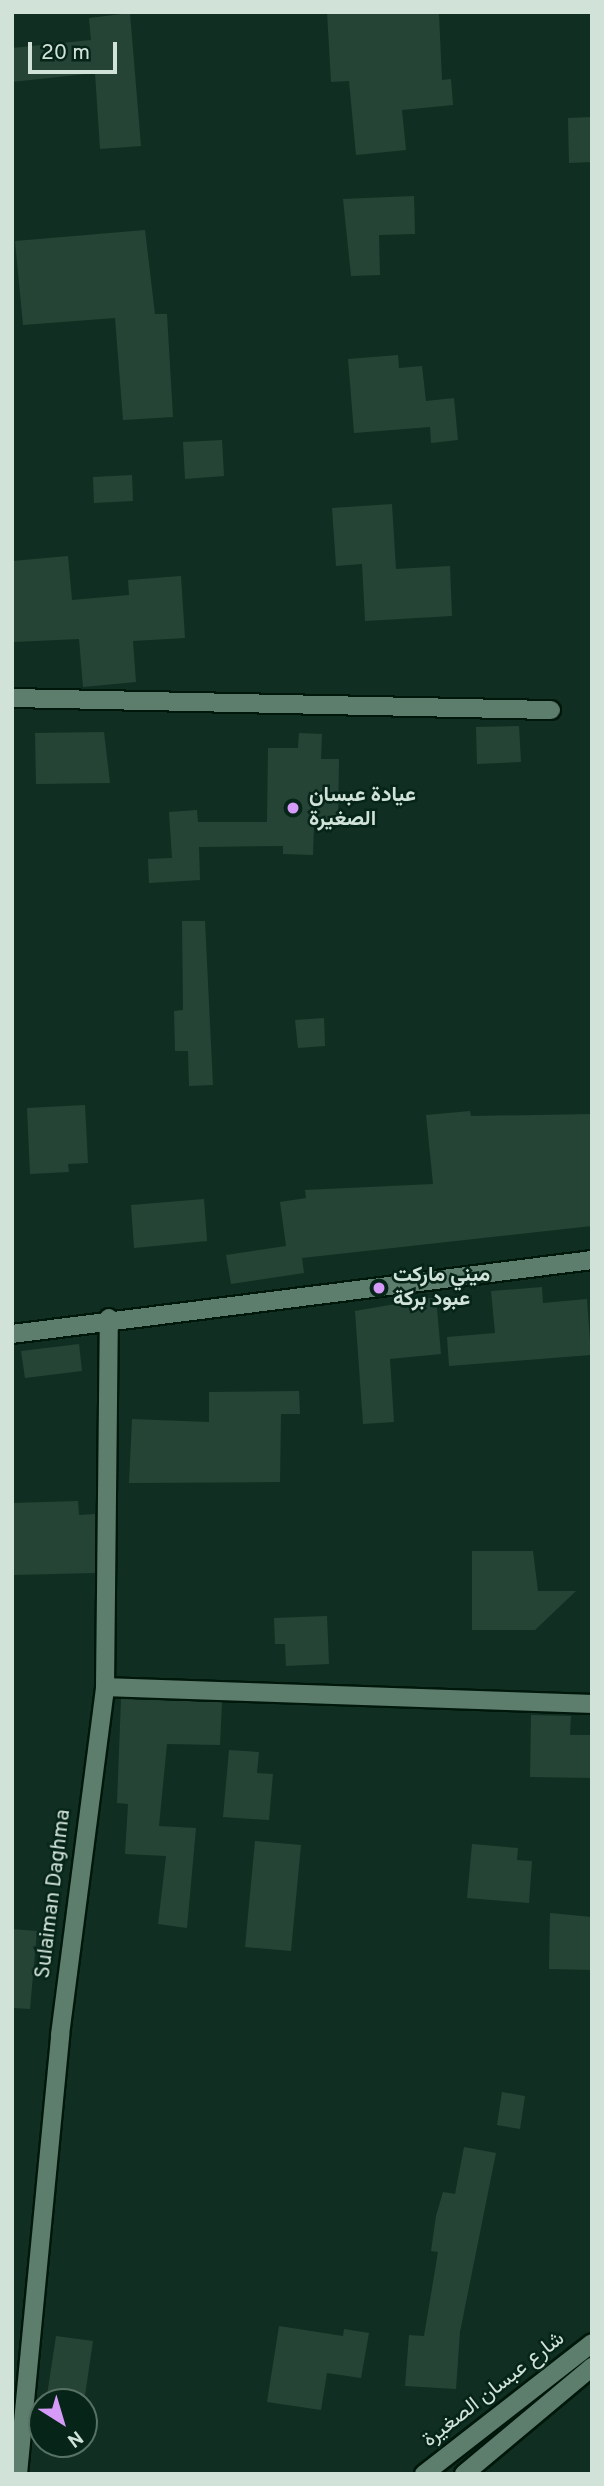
<!DOCTYPE html>
<meta charset="utf-8">
<style>
body{margin:0}
#map{position:relative;width:604px;height:2486px;overflow:hidden;background:#102f22;font-family:Overpass,Vazirmatn,sans-serif}
div>[style]{position:absolute}
[style*='--x']{left:calc(var(--x)*1px);top:calc(var(--y)*1px);width:calc(var(--w)*1px);rotate:calc(var(--a)*1deg)}
.building>*{inset:0;background:#254435}
.roads{filter:drop-shadow(2px 0 #00170b) drop-shadow(-2px 0 #00170b) drop-shadow(0 2px #00170b) drop-shadow(0 -2px #00170b)}
.minor>*{height:18px;margin:-9px;padding:0 9px;transform-origin:9px;border-radius:9px;background:#5d7d6d}
.tertiary>*{height:18px;margin:-9px;padding:0 9px;transform-origin:9px;border-radius:9px;background:#5d7d6d}
.secondary>*{height:18px;margin:-9px;padding:0 9px;transform-origin:9px;border-radius:9px;background:#5d7d6d}
.dots>*{width:19px;height:19px;translate:-50% -50%;box-sizing:border-box;border:4px solid #062518;border-radius:50%}
span{translate:-50% -50%;white-space:nowrap;text-align:center;line-height:1.15;-webkit-text-stroke:5px #062518;paint-order:stroke}
.poi-label{font-size:21px;color:#d1e3d9;font-weight:700}
.left{translate:0 -50%;text-align:left}
.street-label{font-size:21px;color:#d1e3d9}
.frame{position:absolute;inset:0;border:14px solid #d1e3d9;pointer-events:none}
.north{position:absolute;left:28px;top:2388px;width:70px;height:70px;box-sizing:border-box;background:#062518;border:2px solid #577165;border-radius:50%;rotate:143deg;font-size:19px;font-weight:700;line-height:28px;text-align:center;color:#d1e3d9}
.north::after{content:'';display:block;margin:auto;width:24px;height:32px;background:#d69bf9;clip-path:polygon(50% 0,100% 100%,50% 72%,0 100%)}
.scale{position:absolute;left:28px;top:42px;width:89px;height:32px;box-sizing:border-box;border:4px solid #d1e3d9;border-top:0;padding-left:9px;font-size:21px;line-height:24px;white-space:nowrap;color:#d1e3d9;-webkit-text-stroke:5px #062518;paint-order:stroke}
</style>
<div id="map">
<div class="building">
<div style="clip-path:polygon(327px 12px,439px 14px,442px 80px,451px 79px,453px 105px,402px 110px,406px 150px,356px 155px,349px 81px,331px 82px)"></div>
<div style="clip-path:polygon(130px 13px,141px 146px,100px 149px,95px 73px,12px 82px,12px 48px,91px 40px,89px 18px)"></div>
<div style="clip-path:polygon(592px 117px,592px 162px,569px 163px,568px 118px)"></div>
<div style="clip-path:polygon(414px 196px,415px 234px,379px 235px,380px 275px,351px 276px,343px 199px)"></div>
<div style="clip-path:polygon(145px 230px,155px 314px,167px 314px,173px 417px,123px 420px,115px 318px,23px 325px,15px 241px)"></div>
<div style="clip-path:polygon(398px 355px,399px 368px,422px 366px,426px 401px,454px 398px,458px 440px,431px 443px,430px 427px,354px 433px,348px 359px)"></div>
<div style="clip-path:polygon(222px 440px,224px 476px,185px 479px,183px 442px)"></div>
<div style="clip-path:polygon(132px 475px,133px 501px,94px 503px,93px 477px)"></div>
<div style="clip-path:polygon(392px 504px,396px 569px,450px 566px,452px 616px,365px 621px,362px 564px,336px 566px,332px 508px)"></div>
<div style="clip-path:polygon(68px 556px,72px 600px,129px 595px,128px 580px,181px 576px,185px 638px,133px 641px,136px 682px,83px 687px,79px 639px,14px 642px,12px 561px)"></div>
<div style="clip-path:polygon(519px 726px,521px 762px,477px 764px,476px 727px)"></div>
<div style="clip-path:polygon(104px 732px,110px 783px,36px 784px,35px 733px)"></div>
<div style="clip-path:polygon(299px 733px,322px 734px,321px 759px,339px 759px,338px 825px,314px 825px,313px 855px,283px 854px,283px 846px,199px 847px,200px 880px,149px 883px,148px 859px,172px 858px,169px 812px,197px 810px,198px 822px,267px 822px,268px 748px,298px 748px)"></div>
<div style="clip-path:polygon(182px 921px,205px 921px,213px 1085px,189px 1086px,188px 1051px,175px 1051px,174px 1011px,183px 1010px)"></div>
<div style="clip-path:polygon(324px 1018px,325px 1046px,298px 1048px,295px 1020px)"></div>
<div style="clip-path:polygon(85px 1105px,88px 1163px,68px 1164px,69px 1172px,30px 1174px,27px 1108px)"></div>
<div style="clip-path:polygon(470px 1111px,471px 1116px,592px 1114px,592px 1226px,302px 1258px,304px 1273px,231px 1284px,226px 1255px,286px 1246px,280px 1202px,306px 1198px,305px 1190px,433px 1184px,426px 1115px)"></div>
<div style="clip-path:polygon(204px 1199px,207px 1241px,134px 1248px,131px 1205px)"></div>
<div style="clip-path:polygon(542px 1287px,543px 1303px,587px 1299px,591px 1355px,449px 1366px,447px 1337px,495px 1333px,491px 1291px)"></div>
<div style="clip-path:polygon(436px 1297px,441px 1354px,390px 1359px,394px 1422px,363px 1424px,355px 1311px)"></div>
<div style="clip-path:polygon(79px 1344px,82px 1371px,25px 1378px,21px 1351px)"></div>
<div style="clip-path:polygon(299px 1391px,300px 1414px,281px 1414px,280px 1482px,129px 1483px,132px 1419px,209px 1422px,209px 1392px)"></div>
<div style="clip-path:polygon(78px 1501px,79px 1515px,95px 1514px,95px 1573px,12px 1575px,12px 1503px)"></div>
<div style="clip-path:polygon(472px 1551px,533px 1551px,538px 1591px,576px 1591px,535px 1630px,472px 1630px)"></div>
<div style="clip-path:polygon(327px 1616px,329px 1664px,286px 1666px,285px 1644px,275px 1644px,274px 1618px)"></div>
<div style="clip-path:polygon(121px 1699px,222px 1702px,220px 1745px,167px 1744px,159px 1826px,196px 1828px,187px 1928px,158px 1924px,166px 1856px,125px 1854px,128px 1804px,117px 1803px)"></div>
<div style="clip-path:polygon(531px 1715px,571px 1716px,570px 1735px,592px 1735px,592px 1778px,530px 1777px)"></div>
<div style="clip-path:polygon(229px 1750px,259px 1752px,257px 1773px,273px 1774px,269px 1820px,223px 1817px)"></div>
<div style="clip-path:polygon(255px 1841px,301px 1845px,291px 1951px,245px 1947px)"></div>
<div style="clip-path:polygon(472px 1844px,518px 1848px,517px 1860px,532px 1861px,529px 1903px,467px 1898px)"></div>
<div style="clip-path:polygon(550px 1913px,592px 1917px,592px 1970px,549px 1969px)"></div>
<div style="clip-path:polygon(12px 1929px,37px 1931px,30px 2009px,12px 2008px)"></div>
<div style="clip-path:polygon(502px 2092px,525px 2096px,520px 2129px,497px 2125px)"></div>
<div style="clip-path:polygon(464px 2147px,496px 2153px,460px 2332px,456px 2389px,405px 2386px,409px 2335px,424px 2336px,438px 2252px,431px 2251px,436px 2216px,443px 2192px,455px 2194px)"></div>
<div style="clip-path:polygon(279px 2326px,343px 2336px,344px 2329px,369px 2333px,361px 2378px,327px 2373px,321px 2410px,267px 2402px)"></div>
<div style="clip-path:polygon(56px 2336px,93px 2341px,84px 2402px,46px 2402px)"></div>
</div>
<div class="roads">
<div class="minor">
<div style="--x:12;--y:698;--w:539;--a:1.28"></div>
<div style="--x:12;--y:1334;--w:585;--a:-7.27"></div>
<div style="--x:105;--y:1687;--w:487;--a:2"></div>
<div style="--x:18;--y:2474;--w:441;--a:-84.5"></div>
<div style="--x:60;--y:2035;--w:351;--a:-82.6"></div>
<div style="--x:105;--y:1687;--w:369;--a:-89.4"></div>
</div>
<div class="tertiary">
<div style="--x:424;--y:2474;--w:213;--a:-37.9"></div>
</div>
<div class="secondary">
<div style="--x:464;--y:2474;--w:167;--a:-39.9"></div>
</div>
</div>
<div class="dots">
<div style="left:293px;top:808px;background:#d69bf9"></div>
<div style="left:379px;top:1288px;background:#d69bf9"></div>
</div>
<div class="poi-label">
<span class="left" style="left:309px;top:808px">عيادة عبسان<br>الصغيرة</span>
<span class="left" style="left:393px;top:1288px">ميني ماركت<br>عبود بركة</span>
</div>
<div class="street-label">
<span style="left:54px;top:1894px;rotate:-83deg">Sulaiman Daghma</span>
<span style="left:494px;top:2390px;rotate:-38deg">شارع عبسان الصغيرة</span>
</div>
<div class="frame"></div>
<div class="north">N</div>
<div class="scale">20 m</div>
</div>
